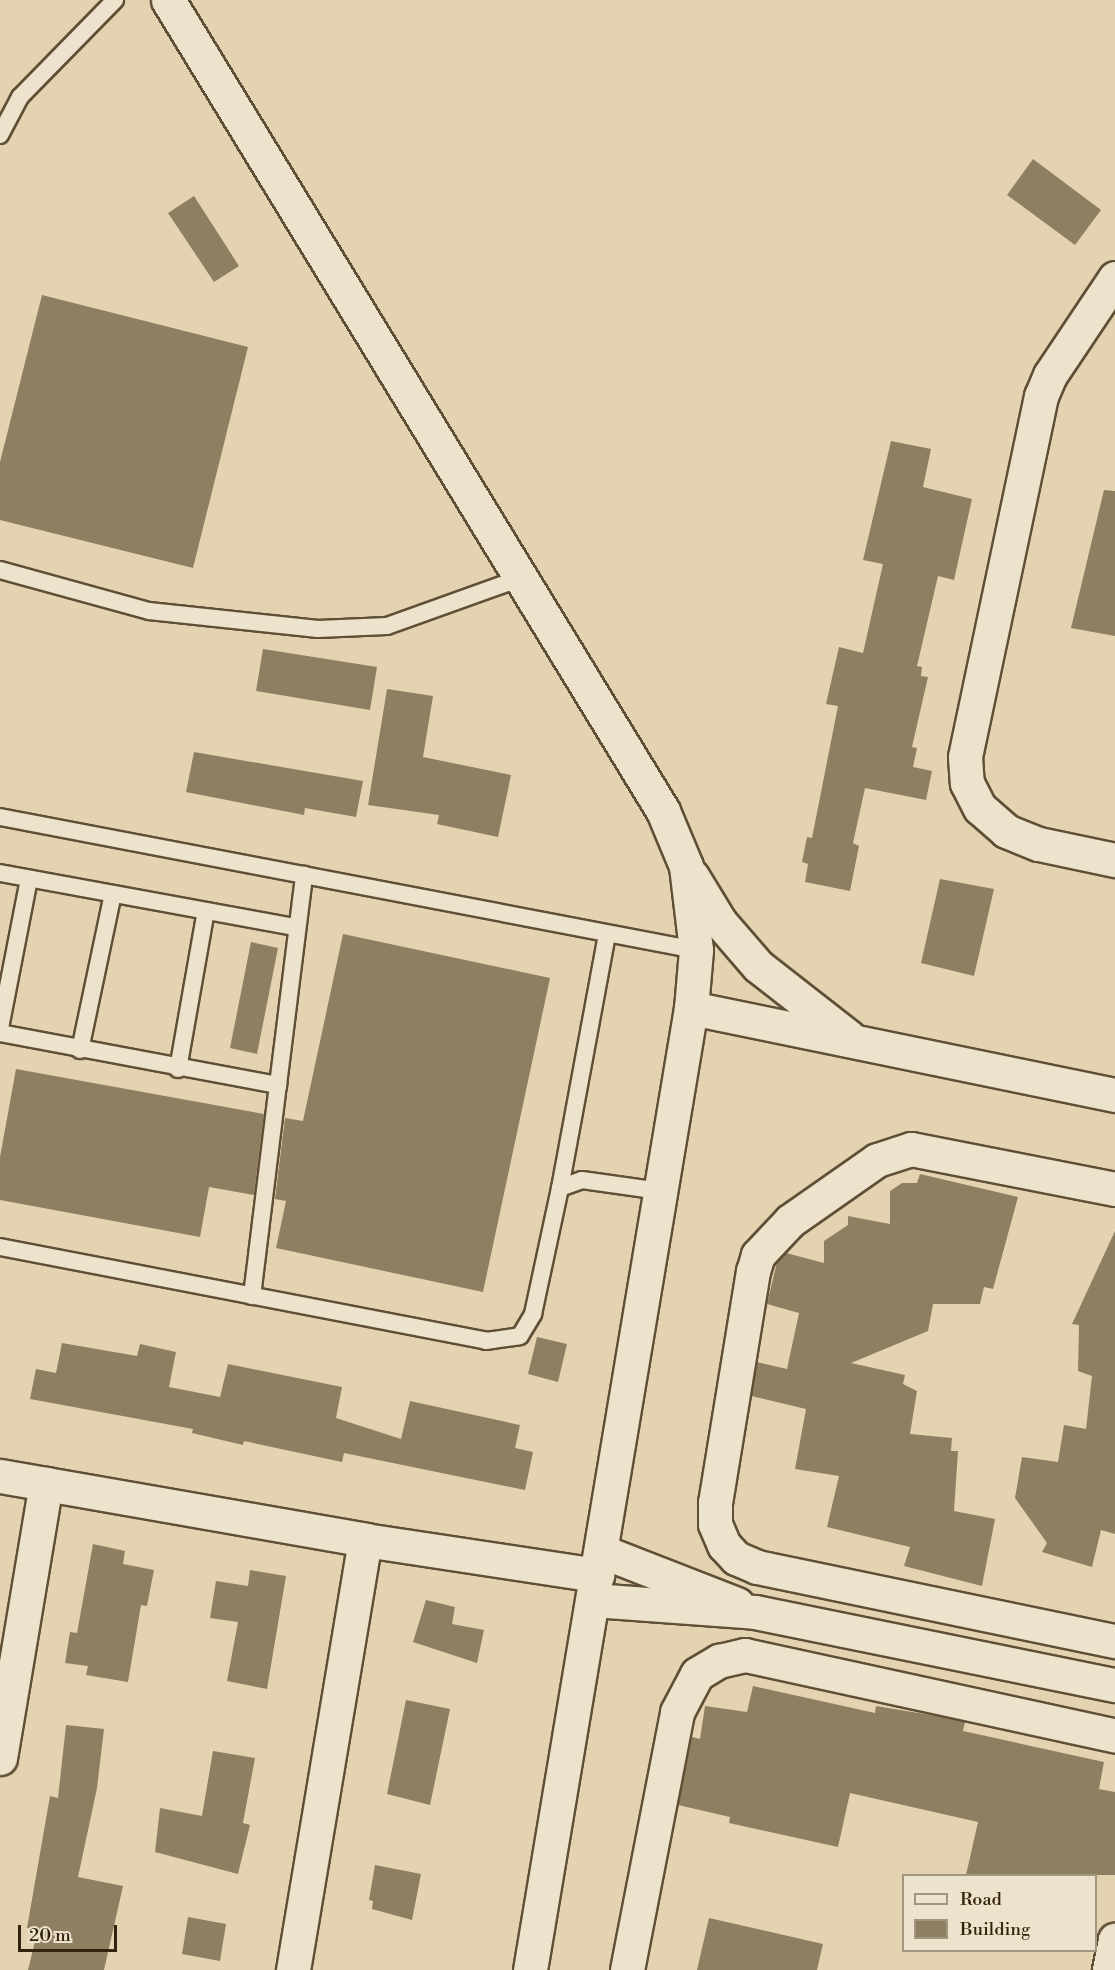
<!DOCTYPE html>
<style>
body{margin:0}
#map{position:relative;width:1115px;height:1970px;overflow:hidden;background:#e4d3b1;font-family:"Libre Bodoni",serif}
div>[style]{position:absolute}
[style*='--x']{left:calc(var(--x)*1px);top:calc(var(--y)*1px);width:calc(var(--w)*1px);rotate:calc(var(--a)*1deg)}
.building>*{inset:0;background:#8f7f62}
.roads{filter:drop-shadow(2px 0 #5f4f36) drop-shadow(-2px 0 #5f4f36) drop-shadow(0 2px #5f4f36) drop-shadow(0 -2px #5f4f36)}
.lane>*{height:16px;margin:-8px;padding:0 8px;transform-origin:8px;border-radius:8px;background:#ede2cc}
.street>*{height:33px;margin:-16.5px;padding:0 16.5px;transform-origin:16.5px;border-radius:16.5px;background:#ede2cc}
span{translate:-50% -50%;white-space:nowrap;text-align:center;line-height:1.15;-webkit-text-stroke:4.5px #ede2cc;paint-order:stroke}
.legend{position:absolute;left:902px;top:1874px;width:195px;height:78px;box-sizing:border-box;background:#ede2cc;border:2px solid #a39680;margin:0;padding:8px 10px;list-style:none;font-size:18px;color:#33230d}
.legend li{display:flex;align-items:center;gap:12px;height:30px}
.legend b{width:30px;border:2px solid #a39680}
.scale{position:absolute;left:18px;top:1925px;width:99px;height:27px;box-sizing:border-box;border:3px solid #33230d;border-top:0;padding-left:8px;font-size:18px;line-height:21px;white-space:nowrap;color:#33230d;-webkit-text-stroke:4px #ede2cc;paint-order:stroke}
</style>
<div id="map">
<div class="building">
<div style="clip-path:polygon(1033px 159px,1101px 210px,1075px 245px,1007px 195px)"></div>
<div style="clip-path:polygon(194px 196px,239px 266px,214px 282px,168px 213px)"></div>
<div style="clip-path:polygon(42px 295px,248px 347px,193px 568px,0 520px,0 462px)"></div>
<div style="clip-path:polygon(891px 441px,931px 449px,923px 487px,972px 499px,954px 580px,938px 576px,917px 666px,922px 667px,921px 676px,928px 677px,912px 747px,917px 748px,913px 767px,932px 771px,926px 800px,865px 788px,853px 843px,859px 846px,850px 891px,805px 882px,808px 864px,802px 862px,807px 837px,812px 838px,838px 706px,826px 704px,839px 647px,863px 653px,883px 564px,863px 560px)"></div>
<div style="clip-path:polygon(1104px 490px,1115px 491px,1115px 636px,1071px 628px)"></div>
<div style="clip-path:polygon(263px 649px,377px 667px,370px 710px,256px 691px)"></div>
<div style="clip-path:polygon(387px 689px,433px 696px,423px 757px,511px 775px,498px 837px,437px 824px,439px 815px,368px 805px)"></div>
<div style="clip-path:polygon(194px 752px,363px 781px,356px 817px,305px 808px,304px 815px,186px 792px)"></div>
<div style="clip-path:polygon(940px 879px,994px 889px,974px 976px,921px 963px)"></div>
<div style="clip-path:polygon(343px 934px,550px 978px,483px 1292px,276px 1248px,286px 1201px,275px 1199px,285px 1118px,303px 1121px)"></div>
<div style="clip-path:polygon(251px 942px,278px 948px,257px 1054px,230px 1048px)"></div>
<div style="clip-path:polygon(16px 1069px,264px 1114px,254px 1195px,209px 1187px,200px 1237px,0 1200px,0 1157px)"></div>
<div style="clip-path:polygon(920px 1174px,1018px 1197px,993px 1289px,984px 1287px,980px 1304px,933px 1304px,928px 1331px,851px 1363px,905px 1375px,903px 1384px,917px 1391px,910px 1434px,952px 1438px,951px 1451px,958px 1451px,954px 1511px,995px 1519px,982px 1586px,904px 1566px,910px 1547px,827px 1527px,839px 1476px,795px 1469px,806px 1409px,751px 1396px,757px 1362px,787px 1369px,799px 1313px,767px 1304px,777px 1262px,786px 1253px,824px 1263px,824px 1241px,848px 1225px,848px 1216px,890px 1224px,890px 1191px,902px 1183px,917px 1183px)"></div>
<div style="clip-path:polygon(1115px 1231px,1115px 1534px,1101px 1530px,1092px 1567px,1042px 1552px,1047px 1543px,1015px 1498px,1022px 1457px,1058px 1462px,1064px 1425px,1086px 1429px,1092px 1376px,1078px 1371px,1079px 1325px,1072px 1324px)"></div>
<div style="clip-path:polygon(537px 1337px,567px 1344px,558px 1382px,528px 1374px)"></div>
<div style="clip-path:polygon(62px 1343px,137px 1356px,140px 1344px,176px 1352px,169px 1387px,220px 1397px,228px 1364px,342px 1387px,336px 1418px,401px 1439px,410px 1401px,520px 1425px,515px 1448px,533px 1452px,525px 1490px,344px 1453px,342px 1462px,244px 1441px,243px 1445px,192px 1433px,193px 1429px,30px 1399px,36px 1369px,56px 1373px)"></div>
<div style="clip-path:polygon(93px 1544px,125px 1551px,123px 1564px,154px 1570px,147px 1606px,141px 1605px,128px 1682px,86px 1675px,88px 1666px,65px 1663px,70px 1632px,77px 1633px)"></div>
<div style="clip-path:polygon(250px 1570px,286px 1576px,267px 1689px,227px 1681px,238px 1622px,210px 1618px,216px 1581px,248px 1586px)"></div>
<div style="clip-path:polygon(426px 1600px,455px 1607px,452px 1624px,484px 1630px,477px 1663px,413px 1642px)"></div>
<div style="clip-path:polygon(753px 1686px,875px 1713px,876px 1706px,931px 1715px,965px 1722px,963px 1731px,1104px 1762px,1099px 1789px,1115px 1792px,1115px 1875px,966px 1875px,978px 1822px,850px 1793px,838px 1847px,729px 1823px,730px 1817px,678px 1805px,692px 1737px,700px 1739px,705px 1706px,747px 1712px)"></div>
<div style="clip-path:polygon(406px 1700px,450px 1709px,430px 1805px,387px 1794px)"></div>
<div style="clip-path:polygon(66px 1725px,104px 1729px,97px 1788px,78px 1877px,123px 1886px,104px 1970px,28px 1970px,38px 1929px,27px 1928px,50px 1796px,58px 1798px)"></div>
<div style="clip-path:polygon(213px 1751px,255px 1758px,243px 1823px,250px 1825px,238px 1874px,155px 1852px,160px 1808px,202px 1816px)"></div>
<div style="clip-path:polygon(375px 1865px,421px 1874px,412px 1920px,372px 1909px,373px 1901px,369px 1900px)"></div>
<div style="clip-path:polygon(188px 1917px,226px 1924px,220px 1961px,182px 1954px)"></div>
<div style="clip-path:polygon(709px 1918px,823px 1944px,817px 1970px,697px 1970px)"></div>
</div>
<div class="roads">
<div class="lane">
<div style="--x:0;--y:135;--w:43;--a:-62.2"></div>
<div style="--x:20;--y:97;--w:136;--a:-45.6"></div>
<div style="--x:0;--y:570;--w:155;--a:15.4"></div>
<div style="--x:149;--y:611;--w:170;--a:6.1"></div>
<div style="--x:318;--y:629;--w:69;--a:-2.5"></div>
<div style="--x:387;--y:626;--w:142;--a:-19.7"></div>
<div style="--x:0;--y:817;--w:709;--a:10.82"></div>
<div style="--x:0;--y:873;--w:300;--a:10.4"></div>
<div style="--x:0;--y:1028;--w:152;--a:-79"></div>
<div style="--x:0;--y:1033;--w:283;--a:10.6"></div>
<div style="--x:278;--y:1085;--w:212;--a:-82.9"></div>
<div style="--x:80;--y:1050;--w:159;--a:-78.1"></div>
<div style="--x:178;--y:1069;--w:160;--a:-80"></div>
<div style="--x:560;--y:1188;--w:258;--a:-79.5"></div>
<div style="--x:0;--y:1247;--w:495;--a:10.9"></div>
<div style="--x:486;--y:1341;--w:34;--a:-8"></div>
<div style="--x:520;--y:1336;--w:26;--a:-59"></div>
<div style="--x:533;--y:1314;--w:129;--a:-77.9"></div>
<div style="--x:560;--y:1188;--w:23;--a:-20"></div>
<div style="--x:582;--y:1180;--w:79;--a:8"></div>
<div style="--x:252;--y:1296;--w:213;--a:-83"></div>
</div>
<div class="street">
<div style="--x:168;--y:0;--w:950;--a:58.6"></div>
<div style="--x:663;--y:811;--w:60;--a:67.3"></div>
<div style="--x:686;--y:866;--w:85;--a:83.2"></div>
<div style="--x:696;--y:950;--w:58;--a:94.9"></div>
<div style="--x:691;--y:1008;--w:975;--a:99.5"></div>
<div style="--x:1115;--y:278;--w:117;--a:123.8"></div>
<div style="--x:1050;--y:375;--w:23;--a:113"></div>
<div style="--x:1041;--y:396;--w:369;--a:101.9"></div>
<div style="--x:965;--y:757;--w:26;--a:86"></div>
<div style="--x:967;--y:783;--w:28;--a:63"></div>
<div style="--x:980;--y:808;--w:35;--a:41"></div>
<div style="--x:1006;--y:831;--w:35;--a:22"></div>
<div style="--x:1039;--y:844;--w:78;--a:11.9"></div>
<div style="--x:692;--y:876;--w:54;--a:58.7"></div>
<div style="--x:720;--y:922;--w:58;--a:49.2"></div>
<div style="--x:758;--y:966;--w:115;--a:38"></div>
<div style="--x:691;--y:1008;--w:433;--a:11.6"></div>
<div style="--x:1115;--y:1189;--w:208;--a:-168.9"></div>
<div style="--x:911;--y:1149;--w:36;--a:162"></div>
<div style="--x:877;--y:1160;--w:106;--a:145"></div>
<div style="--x:790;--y:1221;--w:47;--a:133.3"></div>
<div style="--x:758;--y:1255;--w:17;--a:107"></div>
<div style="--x:753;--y:1271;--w:234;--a:99.3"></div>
<div style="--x:715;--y:1502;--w:22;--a:90"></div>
<div style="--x:715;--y:1524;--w:23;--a:67"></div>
<div style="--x:724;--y:1545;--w:18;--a:47"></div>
<div style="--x:736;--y:1558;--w:23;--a:23"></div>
<div style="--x:757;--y:1567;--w:366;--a:11.7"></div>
<div style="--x:0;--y:1476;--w:371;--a:9.9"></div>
<div style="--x:365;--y:1540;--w:235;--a:8.6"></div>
<div style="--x:601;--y:1551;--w:146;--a:21.3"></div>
<div style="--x:593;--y:1600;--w:162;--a:4.2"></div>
<div style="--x:755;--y:1612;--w:367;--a:11.5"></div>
<div style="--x:0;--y:1758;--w:278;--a:-80.5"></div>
<div style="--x:293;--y:1970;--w:436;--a:-80.5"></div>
<div style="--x:627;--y:1970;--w:263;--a:-79"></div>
<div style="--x:677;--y:1712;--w:43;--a:-62.2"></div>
<div style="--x:697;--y:1674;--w:26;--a:-31"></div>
<div style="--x:719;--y:1661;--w:27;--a:-13"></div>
<div style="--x:745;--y:1655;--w:379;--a:12.3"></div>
<div style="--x:1109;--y:1970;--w:31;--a:-79"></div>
</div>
</div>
<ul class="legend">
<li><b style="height:8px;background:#ede2cc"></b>Road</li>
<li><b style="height:16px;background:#8f7f62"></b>Building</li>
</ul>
<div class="scale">20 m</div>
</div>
